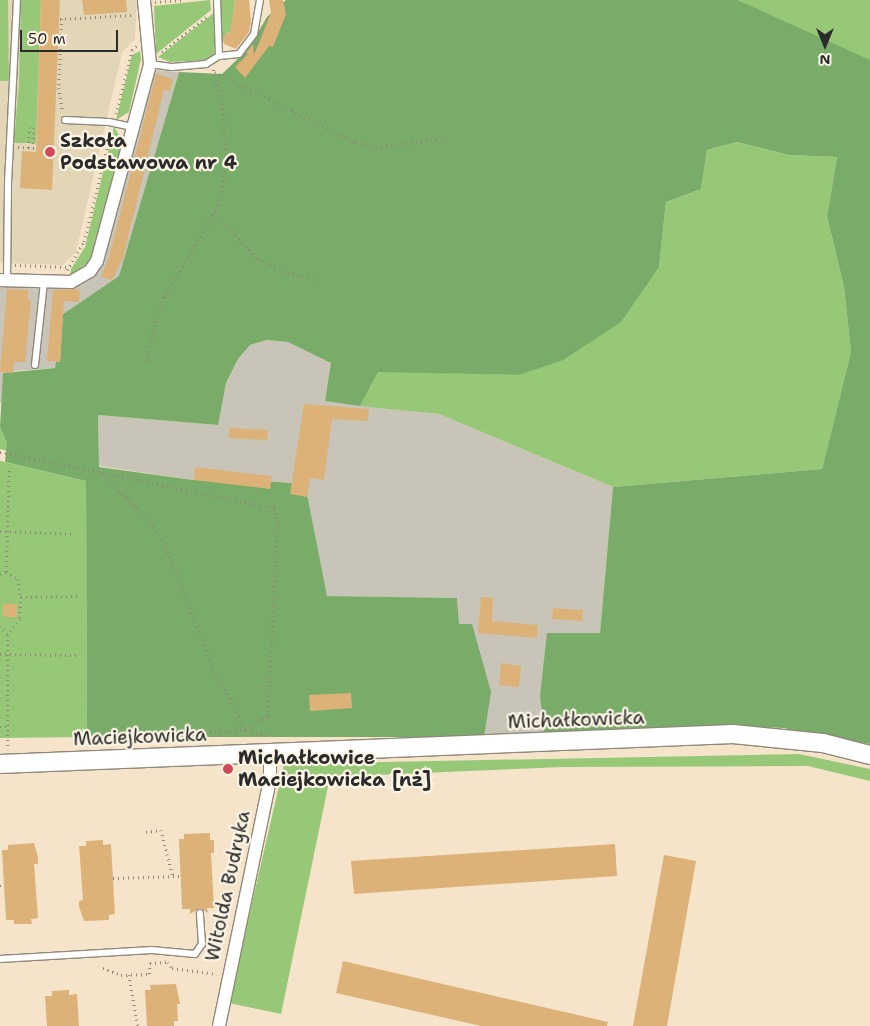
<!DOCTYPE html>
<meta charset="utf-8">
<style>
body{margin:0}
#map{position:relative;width:870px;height:1026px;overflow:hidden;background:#f5e4c9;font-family:"Shantell Sans",sans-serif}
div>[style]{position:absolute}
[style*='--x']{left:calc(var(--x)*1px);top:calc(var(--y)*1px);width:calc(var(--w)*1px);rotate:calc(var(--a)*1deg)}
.built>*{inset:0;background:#e3d6b7}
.industrial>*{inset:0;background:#c8c4b8}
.green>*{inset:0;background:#97c877}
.forest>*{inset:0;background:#79ac68}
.building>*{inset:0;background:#dcb279}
.path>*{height:2.5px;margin-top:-1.25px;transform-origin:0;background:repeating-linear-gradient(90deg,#90887a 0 1px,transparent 0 5px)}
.roads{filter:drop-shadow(1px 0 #90887a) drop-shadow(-1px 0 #90887a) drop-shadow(0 1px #90887a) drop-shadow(0 -1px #90887a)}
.lane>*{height:6px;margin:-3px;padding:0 3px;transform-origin:3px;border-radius:3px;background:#fff}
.street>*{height:12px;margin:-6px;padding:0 6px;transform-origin:6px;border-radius:6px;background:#fff}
.secondary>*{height:18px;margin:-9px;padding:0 9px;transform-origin:9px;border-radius:9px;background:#fff}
.dots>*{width:14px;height:14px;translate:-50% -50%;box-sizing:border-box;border:2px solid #fcf5e5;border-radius:50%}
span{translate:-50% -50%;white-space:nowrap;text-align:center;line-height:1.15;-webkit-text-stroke:4.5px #fcf5e5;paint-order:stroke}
.poi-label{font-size:19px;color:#2b2b2b;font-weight:700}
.left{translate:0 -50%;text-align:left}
.street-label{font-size:19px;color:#2b2b2b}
.north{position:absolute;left:800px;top:20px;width:50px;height:50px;-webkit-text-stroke:4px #fcf5e5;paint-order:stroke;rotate:180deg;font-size:14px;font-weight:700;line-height:20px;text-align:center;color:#2b2b2b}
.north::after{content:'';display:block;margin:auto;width:18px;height:22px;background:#2b2b2b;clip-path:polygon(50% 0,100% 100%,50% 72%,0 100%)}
.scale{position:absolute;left:20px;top:30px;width:98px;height:22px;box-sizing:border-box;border:2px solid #2b2b2b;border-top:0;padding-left:6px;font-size:15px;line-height:18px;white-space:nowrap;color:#2b2b2b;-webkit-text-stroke:4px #fcf5e5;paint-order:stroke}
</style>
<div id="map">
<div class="built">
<div style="clip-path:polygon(0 0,137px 0,135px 39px,122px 53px,76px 252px,63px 265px,0 263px)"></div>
</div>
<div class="industrial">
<div style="clip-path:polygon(154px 70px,179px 72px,119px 276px,63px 314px,60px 362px,55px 368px,14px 371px,0 404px,0 284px,78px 285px)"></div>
<div style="clip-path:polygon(267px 340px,288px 342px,332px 363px,325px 401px,439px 414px,613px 487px,600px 633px,545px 738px,484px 737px,459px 624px,457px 598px,326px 596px,305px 484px,239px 479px,193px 480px,99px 466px,98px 415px,217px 425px,226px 383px,238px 359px,250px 345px)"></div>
</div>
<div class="green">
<div style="clip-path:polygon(0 0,8px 0,9px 81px,0 81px)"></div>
<div style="clip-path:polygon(21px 0,41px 0,36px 143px,14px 143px,19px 83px)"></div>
<div style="clip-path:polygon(210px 0,211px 10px,156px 54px,154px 6px)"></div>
<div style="clip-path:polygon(221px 0,235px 0,231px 33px,227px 32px,222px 43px)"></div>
<div style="clip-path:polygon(738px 0,870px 0,870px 60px,866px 60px)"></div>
<div style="clip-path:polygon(215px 12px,214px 54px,209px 60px,170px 62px,158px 57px)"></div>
<div style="clip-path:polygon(140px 51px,141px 59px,129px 112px,116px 120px,132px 55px)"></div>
<div style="clip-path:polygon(114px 127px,122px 140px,93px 259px,70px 276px,71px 269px,85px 247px)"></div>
<div style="clip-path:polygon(737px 142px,789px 155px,837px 157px,827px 216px,844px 287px,851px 352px,822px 469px,613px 487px,439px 414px,360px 406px,378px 371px,519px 375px,659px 267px,666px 202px,701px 189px,707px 150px)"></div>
<div style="clip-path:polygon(0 427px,7px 443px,8px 451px,0 449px)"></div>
<div style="clip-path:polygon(0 461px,86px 481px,87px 737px,0 738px)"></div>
<div style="clip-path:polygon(799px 754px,870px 769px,870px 781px,808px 766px,563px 767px,330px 777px,281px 1014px,229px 1003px,284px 764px)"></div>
</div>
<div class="forest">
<div style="clip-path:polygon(286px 0,738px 0,870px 60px,870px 744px,783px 728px,715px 725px,545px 738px,540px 696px,547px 633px,600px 633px,613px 487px,822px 469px,851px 352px,844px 287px,827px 216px,837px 157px,789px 155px,737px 142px,707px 150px,701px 189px,666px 202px,659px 267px,621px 322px,563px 360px,519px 375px,378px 372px,360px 406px,325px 401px,331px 363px,288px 342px,267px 340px,250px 345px,238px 359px,226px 383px,218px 425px,98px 415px,99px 467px,193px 480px,239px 479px,305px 484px,327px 596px,457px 598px,459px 624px,472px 624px,491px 692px,484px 737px,87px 737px,86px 481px,5px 462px,7px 443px,0 427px,3px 373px,55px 368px,56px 362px,60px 362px,63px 314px,119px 276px,179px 72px,222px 74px,248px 49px,267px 17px)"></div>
</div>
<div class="building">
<div style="clip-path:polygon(41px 0,60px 0,52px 190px,20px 188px,22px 151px,36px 152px)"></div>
<div style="clip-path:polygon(82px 0,126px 0,127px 12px,84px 15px)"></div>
<div style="clip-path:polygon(235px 0,249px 0,251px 22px,249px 32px,236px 49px,224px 44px,223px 40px,227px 32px,230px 33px)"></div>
<div style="clip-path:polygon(269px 0,283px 0,286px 14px,273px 47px,269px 46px,245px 78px,235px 67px,248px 54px,246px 53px,253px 44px,254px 55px,271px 13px)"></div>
<div style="clip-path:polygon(156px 74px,173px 79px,170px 91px,164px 90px,123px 258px,112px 280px,101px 277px,109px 257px)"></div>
<div style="clip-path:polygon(7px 289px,28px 290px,28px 300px,31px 300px,25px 362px,14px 362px,13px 373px,0 372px)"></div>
<div style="clip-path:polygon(74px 289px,80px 290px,79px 302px,64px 301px,60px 362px,47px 361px,53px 290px)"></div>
<div style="clip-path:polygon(304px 404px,369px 409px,368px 421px,332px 419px,324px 480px,310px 478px,307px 497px,290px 494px)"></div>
<div style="clip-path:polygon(229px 428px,268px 430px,267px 440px,229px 438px)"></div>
<div style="clip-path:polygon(195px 467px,272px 476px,270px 489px,194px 480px)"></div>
<div style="clip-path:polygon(481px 597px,493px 598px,492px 621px,538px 625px,537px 638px,478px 633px)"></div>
<div style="clip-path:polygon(3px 604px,17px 604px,17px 617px,3px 617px)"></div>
<div style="clip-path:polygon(553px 608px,583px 610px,582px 621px,552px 619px)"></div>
<div style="clip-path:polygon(501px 663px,521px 666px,519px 687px,499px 685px)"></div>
<div style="clip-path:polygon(351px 693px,352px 708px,310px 711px,309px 695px)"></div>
<div style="clip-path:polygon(210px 833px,210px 840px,214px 840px,214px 853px,211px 853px,214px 908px,207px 908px,208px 913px,200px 908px,190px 914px,190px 909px,182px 909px,179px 839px,184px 839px,184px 834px)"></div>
<div style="clip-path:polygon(103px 840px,103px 845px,111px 844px,115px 914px,109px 915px,109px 920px,84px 921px,79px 907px,79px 901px,83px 900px,79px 846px,86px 846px,86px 841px)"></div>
<div style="clip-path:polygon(34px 843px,38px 857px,38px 864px,34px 864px,38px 918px,31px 919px,32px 924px,14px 924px,14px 920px,6px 920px,2px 850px,8px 850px,8px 845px)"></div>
<div style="clip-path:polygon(615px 844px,617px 876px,354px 894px,351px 861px)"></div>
<div style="clip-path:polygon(664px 855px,696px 861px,667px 1026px,633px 1026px)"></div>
<div style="clip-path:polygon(343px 961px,608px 1022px,607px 1026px,481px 1026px,336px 993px)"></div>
<div style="clip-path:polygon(176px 984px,180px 1004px,177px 1004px,178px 1021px,174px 1021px,174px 1026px,147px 1026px,145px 990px,151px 990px,150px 985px)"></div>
<div style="clip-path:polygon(69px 990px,69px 995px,77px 994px,79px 1026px,47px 1026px,45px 996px,52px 996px,52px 991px)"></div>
</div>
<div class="path">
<div style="--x:155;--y:2;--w:28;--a:-4"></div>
<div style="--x:60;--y:19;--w:73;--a:-3.1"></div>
<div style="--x:62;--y:19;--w:69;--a:92.5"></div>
<div style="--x:59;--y:88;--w:24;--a:81"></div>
<div style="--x:162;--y:52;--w:59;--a:-38.8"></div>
<div style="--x:215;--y:72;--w:157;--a:26.6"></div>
<div style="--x:355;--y:142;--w:22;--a:13"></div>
<div style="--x:376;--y:147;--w:71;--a:-7.3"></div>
<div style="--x:116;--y:114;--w:66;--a:-76"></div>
<div style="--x:132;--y:50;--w:6;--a:-39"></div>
<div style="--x:18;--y:147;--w:18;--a:3"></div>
<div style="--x:28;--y:148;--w:20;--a:-87"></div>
<div style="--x:29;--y:128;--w:5;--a:0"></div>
<div style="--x:34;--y:128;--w:20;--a:93"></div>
<div style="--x:215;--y:213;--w:62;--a:47"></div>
<div style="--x:257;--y:258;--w:34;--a:26"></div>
<div style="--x:288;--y:273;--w:30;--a:14"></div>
<div style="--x:15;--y:265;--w:53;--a:2.2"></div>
<div style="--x:67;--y:270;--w:33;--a:-59"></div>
<div style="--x:84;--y:242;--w:114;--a:-76.3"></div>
<div style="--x:147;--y:362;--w:31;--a:-81"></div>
<div style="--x:152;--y:331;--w:36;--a:-71"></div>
<div style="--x:164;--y:297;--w:106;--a:-59.3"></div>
<div style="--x:218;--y:206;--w:42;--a:-79"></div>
<div style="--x:226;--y:165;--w:50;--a:-93.4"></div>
<div style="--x:223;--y:115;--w:47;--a:-102.3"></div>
<div style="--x:0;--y:452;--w:281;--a:11.5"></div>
<div style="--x:275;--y:508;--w:18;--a:81"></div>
<div style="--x:278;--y:526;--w:191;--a:93"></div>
<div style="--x:268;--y:717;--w:26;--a:149"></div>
<div style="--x:246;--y:730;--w:64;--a:176.4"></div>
<div style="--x:182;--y:734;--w:21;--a:157"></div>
<div style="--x:101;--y:473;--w:70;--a:44.4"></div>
<div style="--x:151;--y:522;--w:29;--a:59"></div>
<div style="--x:166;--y:547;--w:129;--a:68.6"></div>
<div style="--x:213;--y:667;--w:71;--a:62.4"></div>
<div style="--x:246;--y:730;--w:22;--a:13"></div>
<div style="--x:0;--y:531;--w:74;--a:2.3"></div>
<div style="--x:6;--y:572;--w:14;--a:30"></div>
<div style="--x:18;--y:579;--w:18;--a:81"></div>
<div style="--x:21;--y:597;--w:22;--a:93"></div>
<div style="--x:20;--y:619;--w:20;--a:127"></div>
<div style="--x:0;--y:574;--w:6;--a:-18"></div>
<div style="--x:6;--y:572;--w:105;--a:-88.4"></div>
<div style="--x:21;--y:597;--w:59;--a:-1"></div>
<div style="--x:0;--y:626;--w:12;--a:48"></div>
<div style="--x:8;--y:635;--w:115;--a:90"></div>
<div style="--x:0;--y:654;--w:77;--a:0.7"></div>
<div style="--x:0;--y:727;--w:8;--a:0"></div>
<div style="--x:146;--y:832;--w:15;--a:-8"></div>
<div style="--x:161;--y:830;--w:48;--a:75.4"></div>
<div style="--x:113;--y:878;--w:67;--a:-1.7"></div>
<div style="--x:0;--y:886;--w:4;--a:0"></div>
<div style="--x:103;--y:968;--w:19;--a:21"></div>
<div style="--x:121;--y:975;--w:28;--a:-2"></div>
<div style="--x:149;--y:974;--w:11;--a:-85"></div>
<div style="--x:150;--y:963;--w:18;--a:-3"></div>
<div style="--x:168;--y:962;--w:7;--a:56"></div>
<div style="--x:172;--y:968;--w:45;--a:7.6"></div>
<div style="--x:129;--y:975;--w:52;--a:80"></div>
</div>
<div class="roads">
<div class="lane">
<div style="--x:219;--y:56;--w:20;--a:-6"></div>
<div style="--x:239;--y:54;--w:25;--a:-53"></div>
<div style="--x:254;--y:34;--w:35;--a:-80"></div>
<div style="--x:150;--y:64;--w:22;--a:8"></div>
<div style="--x:172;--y:67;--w:34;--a:-5"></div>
<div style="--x:206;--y:64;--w:15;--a:-32"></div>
<div style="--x:219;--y:56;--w:56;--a:-92"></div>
<div style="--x:65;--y:120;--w:44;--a:2.6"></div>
<div style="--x:109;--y:122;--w:25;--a:12"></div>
<div style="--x:7;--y:281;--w:98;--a:-89.4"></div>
<div style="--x:8;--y:183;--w:183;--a:-87.2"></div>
<div style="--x:35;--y:365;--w:83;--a:-83.8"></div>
<div style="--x:0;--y:959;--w:152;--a:-3.4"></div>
<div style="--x:152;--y:950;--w:43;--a:5.3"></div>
<div style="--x:195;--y:954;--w:12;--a:-55"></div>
<div style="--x:202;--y:944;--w:31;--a:-94"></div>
</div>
<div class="street">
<div style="--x:0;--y:280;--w:71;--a:1.6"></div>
<div style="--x:71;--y:282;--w:22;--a:-30"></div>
<div style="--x:90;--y:271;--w:12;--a:-55"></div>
<div style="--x:97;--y:261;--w:204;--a:-74.9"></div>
<div style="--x:150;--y:64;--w:64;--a:-95.4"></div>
<div style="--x:219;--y:1026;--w:252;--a:-78.3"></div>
<div style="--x:270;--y:779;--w:26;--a:-90"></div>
</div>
<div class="secondary">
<div style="--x:0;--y:764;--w:734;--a:-2.34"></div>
<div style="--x:733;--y:734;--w:90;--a:5.7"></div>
<div style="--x:823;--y:743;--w:49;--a:14.3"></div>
</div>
</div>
<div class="dots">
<div style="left:50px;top:152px;background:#d1495b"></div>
<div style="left:228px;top:769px;background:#d1495b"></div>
</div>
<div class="poi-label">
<span class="left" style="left:60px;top:152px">Szkoła<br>Podstawowa nr 4</span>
<span class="left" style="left:238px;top:769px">Michałkowice<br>Maciejkowicka [nż]</span>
</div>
<div class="street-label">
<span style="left:576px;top:720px;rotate:-2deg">Michałkowicka</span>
<span style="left:140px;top:737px;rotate:-2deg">Maciejkowicka</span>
<span style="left:228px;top:886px;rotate:-78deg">Witolda Budryka</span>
</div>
<div class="north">N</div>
<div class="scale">50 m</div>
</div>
